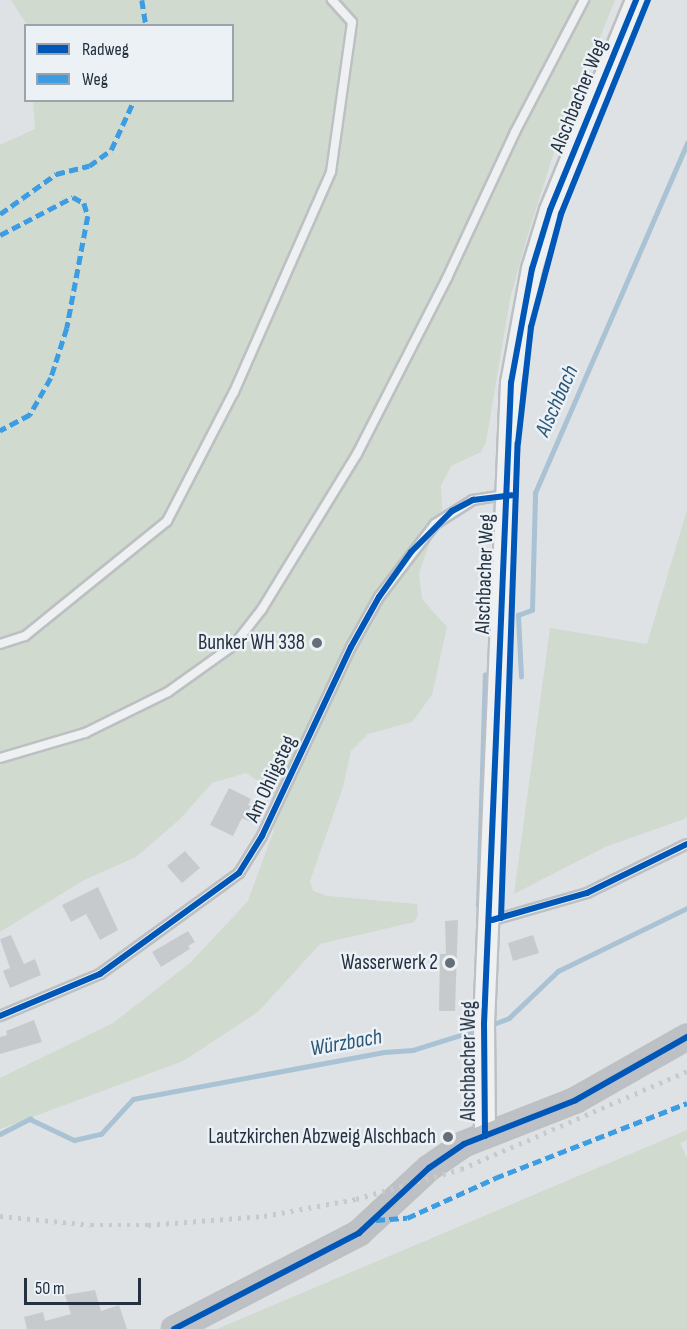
<!DOCTYPE html>
<meta charset="utf-8">
<style>
body{margin:0}
#map{position:relative;width:687px;height:1329px;overflow:hidden;background:#dfe2e5;font-family:"Sofia Sans Condensed",sans-serif}
div>[style]{position:absolute}
[style*='--x']{left:calc(var(--x)*1px);top:calc(var(--y)*1px);width:calc(var(--w)*1px);rotate:calc(var(--a)*1deg)}
.green>*{inset:0;background:#d0dace}
.stream>*{height:4.5px;margin:-2.25px;padding:0 2.25px;transform-origin:2.25px;border-radius:2.25px;background:#a9c2d4}
.building>*{inset:0;background:#c7cacd}
.roads{filter:drop-shadow(2px 0 #bdc0c3) drop-shadow(-2px 0 #bdc0c3) drop-shadow(0 2px #bdc0c3) drop-shadow(0 -2px #bdc0c3)}
.service>*{height:8px;margin:-4px;padding:0 4px;transform-origin:4px;border-radius:4px;background:#eef0f2}
.tertiary>*{height:20px;margin:-10px;padding:0 10px;transform-origin:10px;border-radius:10px;background:#eef0f2}
.secondary>*{height:22px;margin:-11px;padding:0 11px;transform-origin:11px;border-radius:11px;background:#bdc1c5}
.rail>*{height:4.5px;margin-top:-2.25px;transform-origin:0;background:repeating-linear-gradient(90deg,#c7cacc 0 3px,transparent 0 9px)}
.quiet>*{height:4.5px;margin-top:-2.25px;transform-origin:0;background:repeating-linear-gradient(90deg,#3c9de3 0 9px,transparent 0 13.5px)}
.cycleway>*{height:6px;margin:-3px;padding:0 3px;transform-origin:3px;border-radius:3px;background:#0057b8}
.dots>*{width:16px;height:16px;translate:-50% -50%;box-sizing:border-box;border:3px solid #ebf1f5;border-radius:50%}
span{translate:-50% -50%;white-space:nowrap;text-align:center;line-height:1.15;-webkit-text-stroke:5px #ebf1f5;paint-order:stroke}
.street-label{font-size:21px;color:#243140}
.poi-label{font-size:21px;color:#243140}
.right{translate:-100% -50%;text-align:right}
.water-label{font-size:22px;color:#2a5678;font-style:italic}
.legend{position:absolute;left:24px;top:24px;width:210px;height:78px;box-sizing:border-box;background:#ebf1f5;border:2px solid #9ba4ad;margin:0;padding:8px 10px;list-style:none;font-size:18px;color:#243140}
.legend li{display:flex;align-items:center;gap:12px;height:30px}
.legend b{width:30px;border:2px solid #9ba4ad}
.scale{position:absolute;left:24px;top:1278px;width:117px;height:27px;box-sizing:border-box;border:3px solid #243140;border-top:0;padding-left:8px;font-size:18px;line-height:21px;white-space:nowrap;color:#243140;-webkit-text-stroke:4px #ebf1f5;paint-order:stroke}
</style>
<div id="map">
<div class="green">
<div style="clip-path:polygon(11px 0,615px 0,554px 152px,529px 231px,510px 299px,486px 442px,481px 452px,451px 466px,441px 486px,442px 509px,419px 573px,422px 599px,447px 627px,432px 695px,412px 722px,368px 734px,351px 751px,343px 787px,310px 881px,313px 891px,328px 896px,417px 904px,418px 915px,414px 922px,320px 944px,258px 1012px,183px 1061px,0 1129px,0 1078px,113px 1023px,190px 963px,248px 901px,274px 830px,270px 789px,246px 773px,212px 783px,180px 819px,136px 857px,84px 880px,0 932px,0 145px,35px 129px,33px 101px,232px 100px,232px 26px,27px 25px)"></div>
<div style="clip-path:polygon(687px 510px,687px 818px,605px 847px,514px 894px,550px 628px,647px 644px)"></div>
<div style="clip-path:polygon(687px 1130px,687px 1140px,680px 1143px,687px 1158px,687px 1329px,217px 1329px)"></div>
</div>
<div class="stream">
<div style="--x:521;--y:677;--w:62;--a:-92.8"></div>
<div style="--x:518;--y:615;--w:15;--a:-20"></div>
<div style="--x:532;--y:610;--w:117;--a:-88.5"></div>
<div style="--x:535;--y:493;--w:382;--a:-66.5"></div>
<div style="--x:478;--y:906;--w:231;--a:-88.3"></div>
<div style="--x:491;--y:1025;--w:19;--a:-21"></div>
<div style="--x:509;--y:1018;--w:68;--a:-43.8"></div>
<div style="--x:558;--y:971;--w:144;--a:-26"></div>
<div style="--x:0;--y:1134;--w:34;--a:-27"></div>
<div style="--x:30;--y:1119;--w:49;--a:25.5"></div>
<div style="--x:74;--y:1140;--w:28;--a:-13"></div>
<div style="--x:101;--y:1134;--w:47;--a:-47.6"></div>
<div style="--x:133;--y:1099;--w:255;--a:-10.6"></div>
<div style="--x:384;--y:1052;--w:29;--a:-4"></div>
<div style="--x:413;--y:1050;--w:70;--a:-17.4"></div>
</div>
<div class="building">
<div style="clip-path:polygon(229px 788px,251px 799px,248px 805px,259px 810px,253px 823px,242px 818px,233px 836px,210px 825px)"></div>
<div style="clip-path:polygon(185px 851px,200px 868px,182px 883px,167px 866px)"></div>
<div style="clip-path:polygon(98px 887px,118px 930px,100px 940px,86px 914px,71px 922px,62px 905px)"></div>
<div style="clip-path:polygon(458px 920px,455px 1011px,439px 1011px,440px 954px,446px 954px,445px 921px)"></div>
<div style="clip-path:polygon(188px 931px,195px 942px,188px 946px,190px 949px,161px 967px,152px 952px)"></div>
<div style="clip-path:polygon(11px 935px,24px 964px,35px 959px,41px 975px,10px 988px,3px 971px,10px 968px,0 939px)"></div>
<div style="clip-path:polygon(533px 935px,539px 953px,513px 961px,508px 943px)"></div>
<div style="clip-path:polygon(34px 1020px,42px 1042px,0 1054px,0 1037px,7px 1035px,6px 1031px)"></div>
<div style="clip-path:polygon(95px 1290px,101px 1311px,119px 1305px,127px 1329px,27px 1329px,24px 1317px,43px 1312px,45px 1321px,71px 1314px,65px 1295px)"></div>
</div>
<div class="roads">
<div class="service">
<div style="--x:0;--y:644;--w:26;--a:-18"></div>
<div style="--x:25;--y:636;--w:183;--a:-39"></div>
<div style="--x:167;--y:521;--w:145;--a:-62.6"></div>
<div style="--x:234;--y:392;--w:240;--a:-66.2"></div>
<div style="--x:331;--y:172;--w:151;--a:-82"></div>
<div style="--x:352;--y:22;--w:30;--a:-132"></div>
<div style="--x:0;--y:758;--w:89;--a:-16.4"></div>
<div style="--x:85;--y:733;--w:93;--a:-26.3"></div>
<div style="--x:168;--y:692;--w:81;--a:-35.5"></div>
<div style="--x:234;--y:645;--w:46;--a:-52.1"></div>
<div style="--x:262;--y:609;--w:182;--a:-58.5"></div>
<div style="--x:357;--y:454;--w:198;--a:-62.9"></div>
<div style="--x:447;--y:278;--w:161;--a:-65"></div>
<div style="--x:515;--y:132;--w:149;--a:-62.4"></div>
<div style="--x:490;--y:921;--w:101;--a:-16.1"></div>
<div style="--x:587;--y:893;--w:111;--a:-26.1"></div>
<div style="--x:0;--y:1016;--w:108;--a:-22.8"></div>
<div style="--x:100;--y:974;--w:172;--a:-36"></div>
<div style="--x:239;--y:873;--w:44;--a:-58.1"></div>
<div style="--x:262;--y:836;--w:209;--a:-64.8"></div>
<div style="--x:351;--y:647;--w:57;--a:-60.8"></div>
<div style="--x:379;--y:597;--w:92;--a:-52.5"></div>
<div style="--x:435;--y:524;--w:45;--a:-32.3"></div>
<div style="--x:473;--y:500;--w:31;--a:-9"></div>
</div>
<div class="tertiary">
<div style="--x:485;--y:1136;--w:112;--a:-90.5"></div>
<div style="--x:484;--y:1024;--w:642;--a:-87.59"></div>
<div style="--x:511;--y:383;--w:116;--a:-79.6"></div>
<div style="--x:532;--y:269;--w:62;--a:-73"></div>
<div style="--x:550;--y:210;--w:227;--a:-67.7"></div>
</div>
<div class="secondary">
<div style="--x:174;--y:1329;--w:208;--a:-27.4"></div>
<div style="--x:359;--y:1233;--w:96;--a:-42.9"></div>
<div style="--x:429;--y:1168;--w:42;--a:-34.4"></div>
<div style="--x:464;--y:1144;--w:120;--a:-21.4"></div>
<div style="--x:576;--y:1100;--w:128;--a:-29.6"></div>
</div>
</div>
<div class="rail">
<div style="--x:0;--y:1216;--w:91;--a:5.6"></div>
<div style="--x:91;--y:1225;--w:57;--a:0"></div>
<div style="--x:148;--y:1225;--w:116;--a:-4.4"></div>
<div style="--x:264;--y:1216;--w:94;--a:-10.5"></div>
<div style="--x:356;--y:1199;--w:109;--a:-15.9"></div>
<div style="--x:461;--y:1169;--w:246;--a:-23.4"></div>
</div>
<div class="quiet">
<div style="--x:142;--y:0;--w:26;--a:81"></div>
<div style="--x:0;--y:214;--w:69;--a:-35.5"></div>
<div style="--x:56;--y:174;--w:34;--a:-14"></div>
<div style="--x:89;--y:166;--w:27;--a:-36"></div>
<div style="--x:111;--y:150;--w:55;--a:-65.3"></div>
<div style="--x:0;--y:235;--w:82;--a:-27.5"></div>
<div style="--x:73;--y:197;--w:13;--a:29"></div>
<div style="--x:84;--y:203;--w:14;--a:73"></div>
<div style="--x:88;--y:216;--w:114;--a:100.6"></div>
<div style="--x:67;--y:328;--w:52;--a:107.7"></div>
<div style="--x:51;--y:378;--w:43;--a:119.6"></div>
<div style="--x:30;--y:415;--w:34;--a:152"></div>
<div style="--x:376;--y:1220;--w:31;--a:-4"></div>
<div style="--x:407;--y:1218;--w:97;--a:-24.4"></div>
<div style="--x:495;--y:1178;--w:206;--a:-21.3"></div>
</div>
<div class="cycleway">
<div style="--x:501;--y:918;--w:475;--a:-88"></div>
<div style="--x:518;--y:443;--w:117;--a:-83.6"></div>
<div style="--x:531;--y:327;--w:117;--a:-75.1"></div>
<div style="--x:561;--y:214;--w:231;--a:-67.9"></div>
<div style="--x:492;--y:920;--w:99;--a:-15.9"></div>
<div style="--x:587;--y:893;--w:111;--a:-26.1"></div>
<div style="--x:0;--y:1016;--w:108;--a:-22.8"></div>
<div style="--x:100;--y:974;--w:172;--a:-36"></div>
<div style="--x:239;--y:873;--w:44;--a:-58.1"></div>
<div style="--x:262;--y:836;--w:209;--a:-64.8"></div>
<div style="--x:351;--y:647;--w:57;--a:-60.8"></div>
<div style="--x:379;--y:597;--w:55;--a:-54.6"></div>
<div style="--x:411;--y:552;--w:58;--a:-45"></div>
<div style="--x:452;--y:511;--w:24;--a:-28"></div>
<div style="--x:473;--y:500;--w:39;--a:-7"></div>
<div style="--x:485;--y:1136;--w:112;--a:-90.5"></div>
<div style="--x:484;--y:1024;--w:642;--a:-87.59"></div>
<div style="--x:511;--y:383;--w:116;--a:-79.6"></div>
<div style="--x:532;--y:269;--w:62;--a:-73"></div>
<div style="--x:550;--y:210;--w:227;--a:-67.7"></div>
<div style="--x:174;--y:1329;--w:208;--a:-27.4"></div>
<div style="--x:359;--y:1233;--w:96;--a:-42.9"></div>
<div style="--x:429;--y:1168;--w:42;--a:-34.4"></div>
<div style="--x:464;--y:1144;--w:120;--a:-21.4"></div>
<div style="--x:576;--y:1100;--w:128;--a:-29.6"></div>
</div>
<div class="dots">
<div style="left:317px;top:643px;background:#656f7a"></div>
<div style="left:450px;top:963px;background:#656f7a"></div>
<div style="left:448px;top:1137px;background:#656f7a"></div>
</div>
<div class="street-label">
<span style="left:579px;top:96px;rotate:-68deg">Alschbacher Weg</span>
<span style="left:485px;top:574px;rotate:-88deg">Alschbacher Weg</span>
<span style="left:271px;top:779px;rotate:-65deg">Am Ohligsteg</span>
<span style="left:469px;top:1061px;rotate:-90deg">Alschbacher Weg</span>
</div>
<div class="poi-label">
<span class="right" style="left:305px;top:643px">Bunker WH 338</span>
<span class="right" style="left:438px;top:963px">Wasserwerk 2</span>
<span class="right" style="left:436px;top:1137px">Lautzkirchen Abzweig Alschbach</span>
</div>
<div class="water-label">
<span style="left:557px;top:401px;rotate:-66deg">Alschbach</span>
<span style="left:346px;top:1043px;rotate:-10deg">Würzbach</span>
</div>
<ul class="legend">
<li><b style="height:8px;background:#0057b8"></b>Radweg</li>
<li><b style="height:8px;background:#3c9de3"></b>Weg</li>
</ul>
<div class="scale">50 m</div>
</div>
